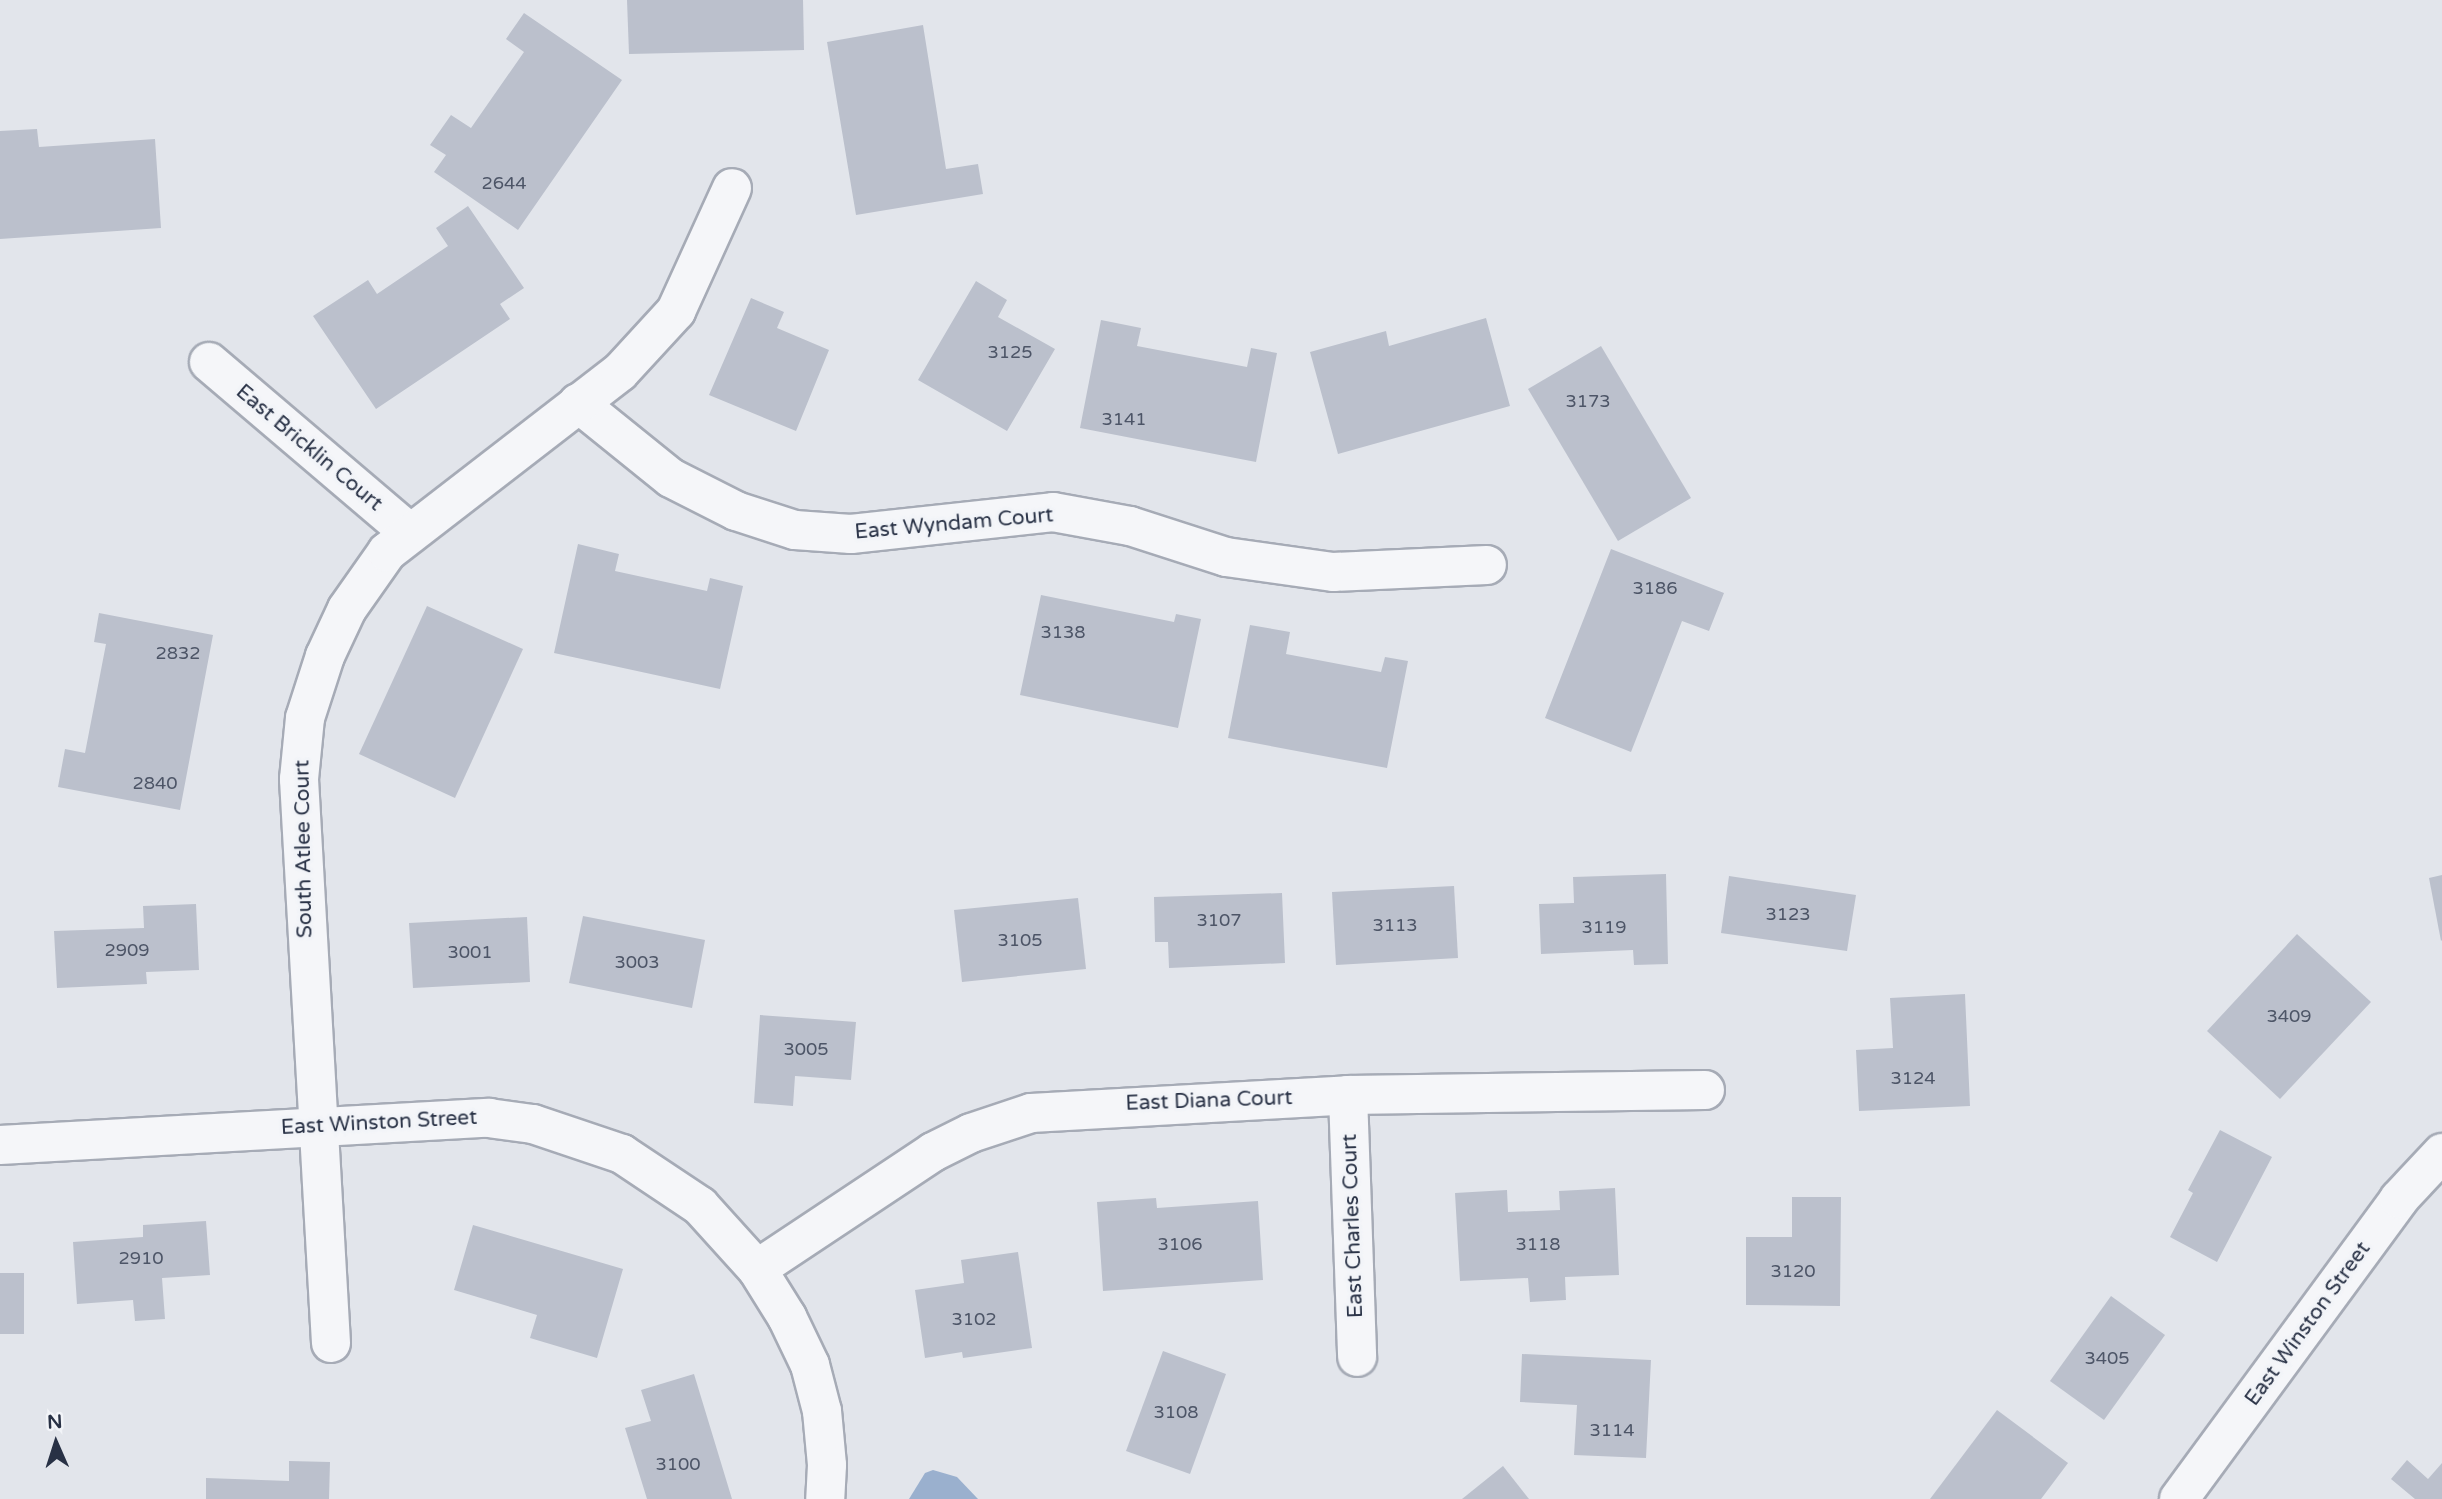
<!DOCTYPE html>
<style>
body{margin:0}
#map{position:relative;width:2442px;height:1499px;overflow:hidden;background:#e2e5eb;font-family:"Varela Round",sans-serif}
div>[style]{position:absolute}
[style*='--x']{left:calc(var(--x)*1px);top:calc(var(--y)*1px);width:calc(var(--w)*1px);rotate:calc(var(--a)*1deg)}
.water>*{inset:0;background:#9ab0ce}
.building>*{inset:0;background:#bbc0cc}
.roads{filter:drop-shadow(2px 0 #a6abb6) drop-shadow(-2px 0 #a6abb6) drop-shadow(0 2px #a6abb6) drop-shadow(0 -2px #a6abb6)}
.minor>*{height:38px;margin:-19px;padding:0 19px;transform-origin:19px;border-radius:19px;background:#f5f6f9}
span{translate:-50% -50%;white-space:nowrap;text-align:center;line-height:1.15;-webkit-text-stroke:7px #f2f4f8;paint-order:stroke}
.number-label{font-size:18px;color:#4d5567}
.number-label span{-webkit-text-stroke-width:0}
.street-label{font-size:21px;color:#283145}
.north{position:absolute;left:21px;top:1408px;width:70px;height:70px;-webkit-text-stroke:5px #f2f4f8;paint-order:stroke;rotate:357deg;font-size:19px;font-weight:700;line-height:28px;text-align:center;color:#283145}
.north::after{content:'';display:block;margin:auto;width:24px;height:32px;background:#283145;clip-path:polygon(50% 0,100% 100%,50% 72%,0 100%)}
</style>
<div id="map">
<div class="water">
<div style="clip-path:polygon(933px 1470px,957px 1477px,978px 1499px,909px 1499px,925px 1473px)"></div>
</div>
<div class="building">
<div style="clip-path:polygon(627px 0,803px 0,804px 50px,629px 54px)"></div>
<div style="clip-path:polygon(524px 13px,622px 80px,518px 230px,434px 172px,446px 155px,430px 145px,451px 115px,471px 128px,524px 52px,506px 39px)"></div>
<div style="clip-path:polygon(923px 25px,946px 169px,978px 164px,983px 194px,856px 215px,827px 42px)"></div>
<div style="clip-path:polygon(37px 129px,39px 147px,155px 139px,161px 228px,0 239px,0 131px)"></div>
<div style="clip-path:polygon(468px 206px,524px 288px,500px 304px,510px 319px,376px 409px,313px 316px,368px 280px,377px 294px,448px 246px,436px 228px)"></div>
<div style="clip-path:polygon(976px 281px,1007px 300px,998px 317px,1055px 349px,1007px 431px,918px 380px)"></div>
<div style="clip-path:polygon(751px 298px,784px 312px,777px 328px,829px 350px,796px 431px,709px 395px)"></div>
<div style="clip-path:polygon(1486px 318px,1510px 406px,1338px 454px,1310px 352px,1386px 331px,1389px 346px)"></div>
<div style="clip-path:polygon(1101px 320px,1141px 328px,1137px 346px,1247px 367px,1251px 348px,1277px 353px,1256px 462px,1080px 428px)"></div>
<div style="clip-path:polygon(1601px 346px,1691px 498px,1618px 541px,1528px 389px)"></div>
<div style="clip-path:polygon(578px 544px,619px 554px,615px 571px,707px 591px,710px 578px,743px 586px,720px 689px,554px 653px)"></div>
<div style="clip-path:polygon(1611px 549px,1724px 593px,1709px 631px,1682px 621px,1631px 752px,1545px 718px)"></div>
<div style="clip-path:polygon(1041px 595px,1174px 622px,1176px 614px,1201px 619px,1178px 728px,1020px 695px)"></div>
<div style="clip-path:polygon(427px 606px,523px 649px,455px 798px,359px 754px)"></div>
<div style="clip-path:polygon(99px 613px,213px 635px,180px 810px,58px 787px,65px 749px,85px 753px,106px 644px,94px 642px)"></div>
<div style="clip-path:polygon(1250px 625px,1290px 632px,1286px 654px,1381px 672px,1385px 657px,1408px 661px,1387px 768px,1228px 738px)"></div>
<div style="clip-path:polygon(1666px 874px,1668px 964px,1634px 965px,1633px 950px,1541px 954px,1539px 904px,1574px 903px,1573px 877px)"></div>
<div style="clip-path:polygon(2442px 875px,2442px 940px,2441px 941px,2429px 878px)"></div>
<div style="clip-path:polygon(1729px 876px,1856px 895px,1847px 951px,1721px 933px)"></div>
<div style="clip-path:polygon(1454px 886px,1458px 958px,1336px 965px,1332px 892px)"></div>
<div style="clip-path:polygon(1282px 893px,1285px 963px,1169px 968px,1168px 942px,1155px 942px,1154px 897px)"></div>
<div style="clip-path:polygon(1078px 898px,1086px 969px,962px 982px,954px 910px)"></div>
<div style="clip-path:polygon(196px 904px,199px 970px,146px 972px,147px 984px,57px 988px,54px 931px,144px 928px,143px 906px)"></div>
<div style="clip-path:polygon(583px 916px,705px 940px,692px 1008px,569px 983px)"></div>
<div style="clip-path:polygon(527px 917px,530px 982px,413px 988px,409px 923px)"></div>
<div style="clip-path:polygon(2297px 934px,2371px 1002px,2280px 1099px,2207px 1031px)"></div>
<div style="clip-path:polygon(1965px 994px,1970px 1106px,1859px 1111px,1856px 1050px,1893px 1048px,1890px 998px)"></div>
<div style="clip-path:polygon(760px 1015px,856px 1022px,851px 1080px,795px 1076px,793px 1106px,754px 1103px)"></div>
<div style="clip-path:polygon(2220px 1130px,2272px 1157px,2217px 1262px,2170px 1237px,2193px 1193px,2188px 1190px)"></div>
<div style="clip-path:polygon(1615px 1188px,1619px 1275px,1565px 1277px,1566px 1300px,1530px 1302px,1528px 1278px,1460px 1281px,1455px 1193px,1507px 1190px,1508px 1212px,1560px 1210px,1559px 1191px)"></div>
<div style="clip-path:polygon(1792px 1197px,1841px 1197px,1840px 1306px,1746px 1305px,1746px 1237px,1792px 1237px)"></div>
<div style="clip-path:polygon(1156px 1198px,1157px 1208px,1258px 1201px,1263px 1280px,1103px 1291px,1097px 1202px)"></div>
<div style="clip-path:polygon(206px 1221px,210px 1275px,162px 1278px,165px 1319px,135px 1321px,133px 1300px,77px 1304px,73px 1242px,143px 1237px,143px 1225px)"></div>
<div style="clip-path:polygon(473px 1225px,623px 1269px,597px 1358px,530px 1338px,537px 1315px,454px 1290px)"></div>
<div style="clip-path:polygon(1018px 1252px,1032px 1348px,963px 1358px,962px 1352px,925px 1358px,915px 1290px,964px 1283px,961px 1260px)"></div>
<div style="clip-path:polygon(0 1273px,24px 1273px,24px 1334px,0 1334px)"></div>
<div style="clip-path:polygon(2111px 1296px,2165px 1335px,2104px 1420px,2050px 1381px)"></div>
<div style="clip-path:polygon(1163px 1351px,1226px 1374px,1190px 1474px,1126px 1451px)"></div>
<div style="clip-path:polygon(1522px 1354px,1651px 1360px,1646px 1458px,1574px 1455px,1577px 1405px,1520px 1402px)"></div>
<div style="clip-path:polygon(694px 1374px,732px 1499px,647px 1499px,625px 1428px,651px 1421px,641px 1390px)"></div>
<div style="clip-path:polygon(1997px 1410px,2068px 1463px,2041px 1499px,1930px 1499px)"></div>
<div style="clip-path:polygon(2407px 1460px,2428px 1479px,2442px 1463px,2442px 1499px,2415px 1499px,2391px 1479px)"></div>
<div style="clip-path:polygon(289px 1461px,330px 1462px,329px 1499px,206px 1499px,206px 1478px,289px 1481px)"></div>
<div style="clip-path:polygon(1503px 1466px,1529px 1499px,1462px 1499px)"></div>
</div>
<div class="roads">
<div class="minor">
<div style="--x:209;--y:362;--w:264;--a:40.4"></div>
<div style="--x:578;--y:403;--w:119;--a:38.9"></div>
<div style="--x:671;--y:478;--w:73;--a:26.9"></div>
<div style="--x:736;--y:511;--w:62;--a:17.9"></div>
<div style="--x:795;--y:530;--w:56;--a:4.1"></div>
<div style="--x:851;--y:534;--w:203;--a:-6.2"></div>
<div style="--x:1053;--y:512;--w:78;--a:10.3"></div>
<div style="--x:1130;--y:526;--w:101;--a:17.9"></div>
<div style="--x:1226;--y:557;--w:108;--a:8"></div>
<div style="--x:1333;--y:572;--w:154;--a:-2.6"></div>
<div style="--x:1348;--y:1095;--w:262;--a:88"></div>
<div style="--x:0;--y:1145;--w:490;--a:-3.2"></div>
<div style="--x:489;--y:1118;--w:44;--a:7.8"></div>
<div style="--x:533;--y:1124;--w:94;--a:18.6"></div>
<div style="--x:622;--y:1154;--w:94;--a:33.7"></div>
<div style="--x:700;--y:1206;--w:85;--a:47.9"></div>
<div style="--x:757;--y:1269;--w:57;--a:58"></div>
<div style="--x:787;--y:1317;--w:53;--a:64.4"></div>
<div style="--x:810;--y:1365;--w:48;--a:75.4"></div>
<div style="--x:822;--y:1411;--w:54;--a:84.7"></div>
<div style="--x:827;--y:1465;--w:34;--a:93"></div>
<div style="--x:757;--y:1269;--w:211;--a:-33.6"></div>
<div style="--x:933;--y:1152;--w:42;--a:-26.6"></div>
<div style="--x:971;--y:1133;--w:63;--a:-18.4"></div>
<div style="--x:1031;--y:1113;--w:318;--a:-3.2"></div>
<div style="--x:1348;--y:1095;--w:357;--a:-0.8"></div>
<div style="--x:331;--y:1343;--w:565;--a:-93.25"></div>
<div style="--x:299;--y:779;--w:61;--a:-84.4"></div>
<div style="--x:305;--y:718;--w:65;--a:-72.1"></div>
<div style="--x:325;--y:656;--w:52;--a:-64.9"></div>
<div style="--x:347;--y:609;--w:70;--a:-54.9"></div>
<div style="--x:387;--y:552;--w:294;--a:-37.7"></div>
<div style="--x:620;--y:372;--w:83;--a:-47.4"></div>
<div style="--x:676;--y:311;--w:135;--a:-65.5"></div>
<div style="--x:2179;--y:1499;--w:372;--a:-53.7"></div>
<div style="--x:2399;--y:1199;--w:63;--a:-46.9"></div>
</div>
</div>
<div class="number-label">
<span style="left:504px;top:183px">2644</span>
<span style="left:1010px;top:352px">3125</span>
<span style="left:1588px;top:401px">3173</span>
<span style="left:1124px;top:419px">3141</span>
<span style="left:1655px;top:588px">3186</span>
<span style="left:1063px;top:632px">3138</span>
<span style="left:178px;top:653px">2832</span>
<span style="left:155px;top:783px">2840</span>
<span style="left:1788px;top:914px">3123</span>
<span style="left:1219px;top:920px">3107</span>
<span style="left:1395px;top:925px">3113</span>
<span style="left:1604px;top:927px">3119</span>
<span style="left:1020px;top:940px">3105</span>
<span style="left:127px;top:950px">2909</span>
<span style="left:470px;top:952px">3001</span>
<span style="left:637px;top:962px">3003</span>
<span style="left:2289px;top:1016px">3409</span>
<span style="left:806px;top:1049px">3005</span>
<span style="left:1913px;top:1078px">3124</span>
<span style="left:1180px;top:1244px">3106</span>
<span style="left:1538px;top:1244px">3118</span>
<span style="left:141px;top:1258px">2910</span>
<span style="left:1793px;top:1271px">3120</span>
<span style="left:974px;top:1319px">3102</span>
<span style="left:2107px;top:1358px">3405</span>
<span style="left:1176px;top:1412px">3108</span>
<span style="left:1612px;top:1430px">3114</span>
<span style="left:678px;top:1464px">3100</span>
</div>
<div class="street-label">
<span style="left:309px;top:448px;rotate:40deg">East Bricklin Court</span>
<span style="left:954px;top:524px;rotate:-5deg">East Wyndam Court</span>
<span style="left:304px;top:849px;rotate:-91deg">South Atlee Court</span>
<span style="left:1209px;top:1101px;rotate:-2deg">East Diana Court</span>
<span style="left:379px;top:1123px;rotate:-3deg">East Winston Street</span>
<span style="left:1353px;top:1226px;rotate:-92deg">East Charles Court</span>
<span style="left:2308px;top:1324px;rotate:-54deg">East Winston Street</span>
</div>
<div class="north">N</div>
</div>
